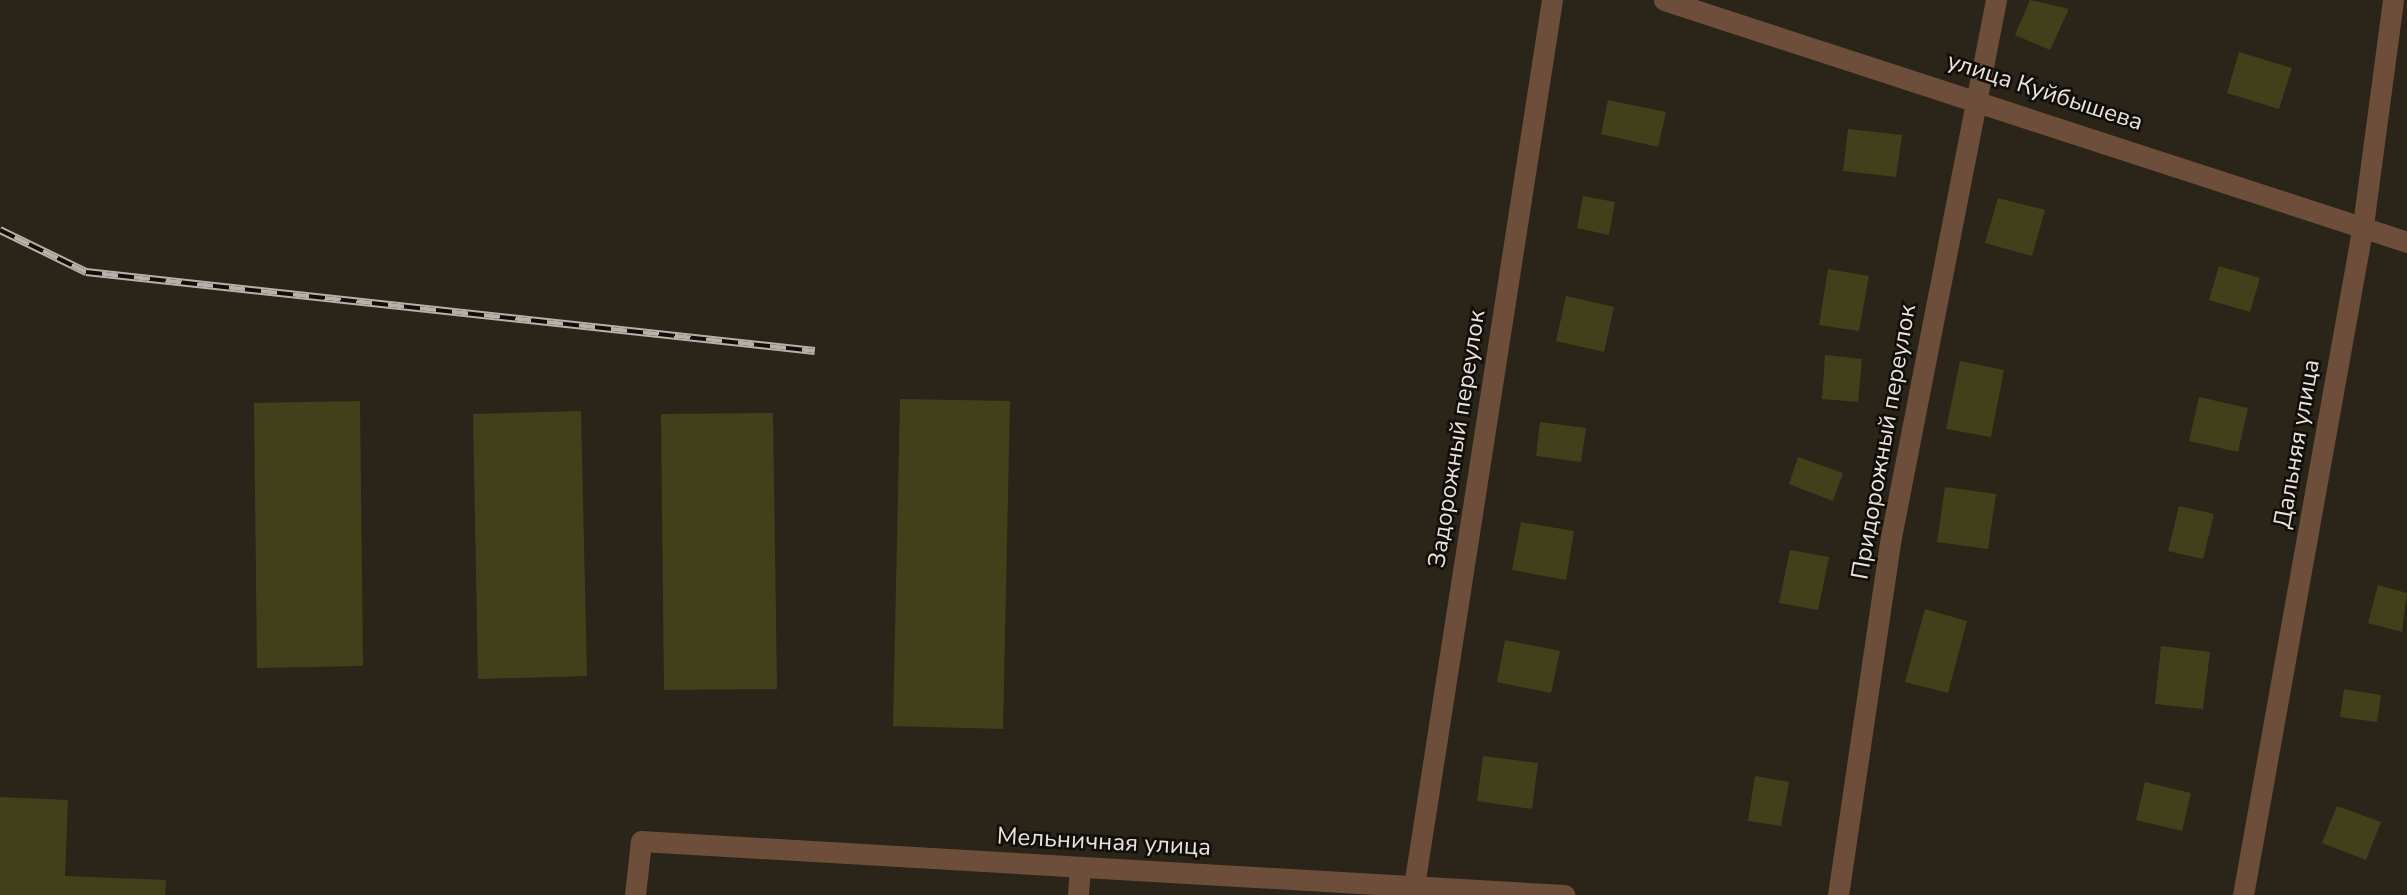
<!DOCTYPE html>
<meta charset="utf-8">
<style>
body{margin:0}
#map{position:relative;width:2407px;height:895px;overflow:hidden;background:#2b2418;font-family:"Nunito Sans",sans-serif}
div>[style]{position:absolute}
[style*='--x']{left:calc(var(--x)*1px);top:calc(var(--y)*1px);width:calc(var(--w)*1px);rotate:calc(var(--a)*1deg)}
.building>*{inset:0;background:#40411b}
.minor>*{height:21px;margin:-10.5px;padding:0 10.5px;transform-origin:10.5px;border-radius:10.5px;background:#6d4e3a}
.rail>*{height:8px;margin-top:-4px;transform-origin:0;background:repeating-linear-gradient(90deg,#110e09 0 16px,#b6b1a9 0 32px);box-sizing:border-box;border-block:2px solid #b6b1a9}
span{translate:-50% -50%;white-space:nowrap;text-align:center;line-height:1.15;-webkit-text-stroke:5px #110e09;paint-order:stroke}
.street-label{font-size:24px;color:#e8e3dc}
</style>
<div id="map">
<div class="building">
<div style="clip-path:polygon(2030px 0,2069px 9px,2050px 50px,2015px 35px)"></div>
<div style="clip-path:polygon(2239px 52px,2292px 68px,2279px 109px,2227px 93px)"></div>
<div style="clip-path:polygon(1608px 100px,1666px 112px,1658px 147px,1601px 134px)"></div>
<div style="clip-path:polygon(1848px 129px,1902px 135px,1896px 177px,1843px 171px)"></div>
<div style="clip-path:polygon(1583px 196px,1615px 202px,1609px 235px,1577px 228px)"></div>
<div style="clip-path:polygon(1998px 198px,2045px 210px,2032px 256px,1985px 243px)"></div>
<div style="clip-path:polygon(2219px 266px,2260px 278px,2250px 312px,2209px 300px)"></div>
<div style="clip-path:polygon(1828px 269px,1869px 276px,1859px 331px,1819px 325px)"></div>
<div style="clip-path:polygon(1566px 296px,1614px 307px,1604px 352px,1556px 341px)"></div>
<div style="clip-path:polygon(1825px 355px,1862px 359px,1858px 402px,1822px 399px)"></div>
<div style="clip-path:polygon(1960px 361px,2004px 370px,1991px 437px,1946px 429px)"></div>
<div style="clip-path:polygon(2199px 397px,2248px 408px,2238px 452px,2189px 441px)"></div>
<div style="clip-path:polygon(900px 399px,1010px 401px,1003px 729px,893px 726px)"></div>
<div style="clip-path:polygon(360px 401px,363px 666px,257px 668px,254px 403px)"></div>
<div style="clip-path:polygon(581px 411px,587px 676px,478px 679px,473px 414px)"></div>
<div style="clip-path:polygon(773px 413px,777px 689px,664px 690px,661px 414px)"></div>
<div style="clip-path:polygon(1540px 422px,1586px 428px,1581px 462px,1536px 456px)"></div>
<div style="clip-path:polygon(1798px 457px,1843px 473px,1833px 501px,1789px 484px)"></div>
<div style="clip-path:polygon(1945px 487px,1996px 494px,1988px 549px,1937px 542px)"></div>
<div style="clip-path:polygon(2179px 506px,2214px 514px,2203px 559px,2168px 551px)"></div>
<div style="clip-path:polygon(1521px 522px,1574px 531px,1566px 580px,1512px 570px)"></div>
<div style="clip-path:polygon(1790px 550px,1829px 557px,1818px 610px,1779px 603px)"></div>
<div style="clip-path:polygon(2378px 585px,2407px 593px,2402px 632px,2368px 623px)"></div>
<div style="clip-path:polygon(1925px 609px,1967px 621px,1948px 693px,1905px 682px)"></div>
<div style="clip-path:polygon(1505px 640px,1560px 651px,1551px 693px,1497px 682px)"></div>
<div style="clip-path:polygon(2161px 646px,2210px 652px,2203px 709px,2155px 704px)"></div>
<div style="clip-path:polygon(2344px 689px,2381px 695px,2377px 722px,2340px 717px)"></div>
<div style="clip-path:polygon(1483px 756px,1538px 763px,1532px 809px,1477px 801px)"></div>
<div style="clip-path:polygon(1755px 776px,1789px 782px,1781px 826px,1748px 821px)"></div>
<div style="clip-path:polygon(2145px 782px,2191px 793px,2182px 831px,2136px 820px)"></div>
<div style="clip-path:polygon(0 797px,68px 800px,65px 876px,166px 880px,165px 895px,0 895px)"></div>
<div style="clip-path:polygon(2337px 806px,2381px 822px,2366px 860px,2322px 843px)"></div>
</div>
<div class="minor">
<div style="--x:1664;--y:0;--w:781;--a:18.04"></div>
<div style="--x:1414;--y:886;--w:897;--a:-81.15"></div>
<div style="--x:635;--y:895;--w:54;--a:-83.7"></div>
<div style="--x:641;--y:841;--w:925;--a:3.35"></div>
<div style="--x:1078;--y:895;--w:28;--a:-86"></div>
<div style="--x:1838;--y:895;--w:362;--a:-81.6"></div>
<div style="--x:1891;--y:537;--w:547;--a:-78.94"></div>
<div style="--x:2243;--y:895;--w:681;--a:-79.85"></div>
<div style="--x:2363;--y:225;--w:227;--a:-82.4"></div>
</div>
<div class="rail">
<div style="--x:0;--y:230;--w:96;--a:26"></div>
<div style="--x:86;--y:272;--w:733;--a:6.18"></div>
</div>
<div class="street-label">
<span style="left:2045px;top:92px;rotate:18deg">улица Куйбышева</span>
<span style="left:1457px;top:439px;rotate:-81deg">Задорожный переулок</span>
<span style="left:1884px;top:442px;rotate:-80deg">Придорожный переулок</span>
<span style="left:2297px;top:444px;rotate:-80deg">Дальняя улица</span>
<span style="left:1104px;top:842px;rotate:3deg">Мельничная улица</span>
</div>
</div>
